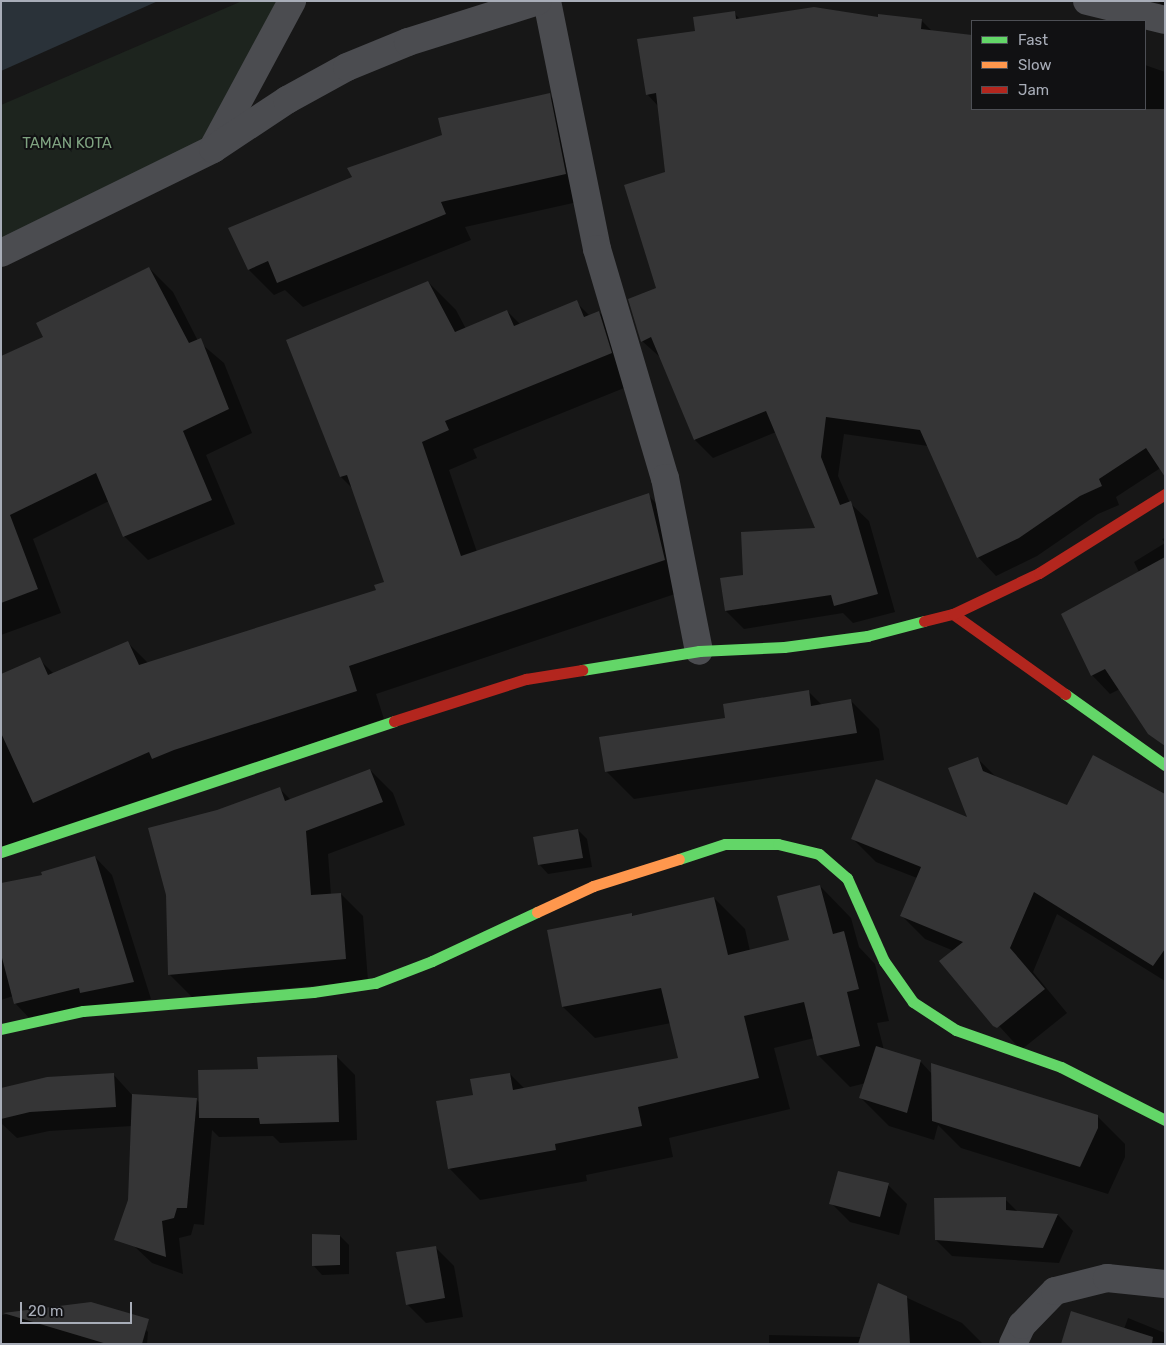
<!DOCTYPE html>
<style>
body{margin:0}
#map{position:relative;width:1166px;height:1345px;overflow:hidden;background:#171717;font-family:Rubik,sans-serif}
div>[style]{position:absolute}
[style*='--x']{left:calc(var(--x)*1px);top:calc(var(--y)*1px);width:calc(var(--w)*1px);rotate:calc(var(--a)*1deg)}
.green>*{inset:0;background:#1d241e}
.water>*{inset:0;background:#2a3239}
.shadow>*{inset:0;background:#0007}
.building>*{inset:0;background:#353536}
.street>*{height:28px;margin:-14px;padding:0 14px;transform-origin:14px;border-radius:14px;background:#4b4c50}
.fast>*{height:11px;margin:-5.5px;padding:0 5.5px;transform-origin:5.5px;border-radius:5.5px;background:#63d668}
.slow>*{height:11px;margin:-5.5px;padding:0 5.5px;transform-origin:5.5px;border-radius:5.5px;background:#ff974d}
.jam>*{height:11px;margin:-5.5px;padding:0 5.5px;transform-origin:5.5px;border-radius:5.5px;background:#b3261e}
span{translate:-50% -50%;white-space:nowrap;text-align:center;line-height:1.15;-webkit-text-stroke:4px #111113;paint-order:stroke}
.park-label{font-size:15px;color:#7fa381}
.frame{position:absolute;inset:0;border:2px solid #a8adb8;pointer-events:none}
.legend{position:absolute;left:971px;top:20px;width:175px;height:90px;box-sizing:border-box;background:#111113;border:1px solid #4d4f55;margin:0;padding:6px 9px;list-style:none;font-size:15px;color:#a8adb8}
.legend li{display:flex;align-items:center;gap:10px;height:25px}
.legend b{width:25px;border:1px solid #4d4f55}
.scale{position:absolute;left:20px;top:1302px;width:112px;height:22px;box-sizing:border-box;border:2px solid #a8adb8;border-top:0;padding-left:6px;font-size:15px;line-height:18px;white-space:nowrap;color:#a8adb8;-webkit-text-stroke:4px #111113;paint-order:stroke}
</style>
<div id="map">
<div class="green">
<div style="clip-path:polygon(242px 1px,285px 1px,207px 145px,1px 245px,1px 105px)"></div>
</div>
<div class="water">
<div style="clip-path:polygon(1px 1px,158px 1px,1px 71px)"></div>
</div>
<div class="shadow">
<div style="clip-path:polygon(1158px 1px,1165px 1px,1165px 9px)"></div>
<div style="clip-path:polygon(735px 14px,740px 19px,921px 20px,933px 32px,972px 37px,972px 109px,1145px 109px,1145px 65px,1165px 72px,1165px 470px,1162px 467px,1116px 497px,1119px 505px,1098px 514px,1037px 556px,996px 576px,978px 557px,928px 446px,844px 434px,838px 476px,850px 503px,869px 521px,895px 612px,853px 623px,843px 613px,744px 629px,726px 611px,745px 576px,817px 529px,776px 432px,713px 458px,695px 440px,661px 358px,642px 341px,658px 288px,667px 173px,659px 107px,647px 94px,696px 32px)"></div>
<div style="clip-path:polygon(549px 95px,574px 120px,591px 199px,465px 227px,471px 240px,303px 307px,285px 290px,274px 295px,249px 270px,353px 178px,443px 135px)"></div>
<div style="clip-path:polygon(149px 268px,173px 292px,198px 341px,224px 363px,252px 433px,206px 455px,235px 524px,148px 560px,124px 536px,109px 501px,33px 539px,61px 613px,1px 635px,1px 356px,45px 338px)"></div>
<div style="clip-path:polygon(428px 282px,456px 310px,466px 329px,507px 311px,520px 324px,576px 302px,590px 316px,599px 312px,627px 340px,639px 382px,473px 449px,477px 458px,449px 470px,477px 552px,648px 495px,676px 523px,693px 588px,376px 694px,384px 719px,1px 849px,1px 730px,39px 659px,54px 674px,128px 643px,149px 664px,378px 591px,386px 583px,353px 489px,341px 477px)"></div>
<div style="clip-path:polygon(1165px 538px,1165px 747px,1120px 689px,1110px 694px,1092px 675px,1139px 572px,1134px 562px,1165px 543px,1162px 539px)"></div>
<div style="clip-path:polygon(808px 691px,822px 705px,851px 701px,879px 729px,884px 760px,634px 799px,606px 771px,727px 719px)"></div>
<div style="clip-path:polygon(978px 759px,997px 778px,1067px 806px,1165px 799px,1165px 981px,1057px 914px,1033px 972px,1067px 1013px,1021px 1050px,940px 961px,954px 951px,925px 939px,902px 916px,917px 878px,876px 862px,853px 839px,969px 819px)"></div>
<div style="clip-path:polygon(370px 770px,393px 793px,405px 825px,328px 854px,331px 895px,341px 894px,363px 916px,368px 981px,192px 997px,169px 974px,217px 811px,280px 789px,291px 800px)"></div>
<div style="clip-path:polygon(578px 830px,587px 839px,592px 867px,548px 874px,539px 864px)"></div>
<div style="clip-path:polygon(95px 857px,112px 875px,151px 999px,32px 1021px,15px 1003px,13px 996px,1px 1000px,1px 884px,43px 876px)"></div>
<div style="clip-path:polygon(820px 886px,851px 918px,859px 947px,875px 964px,889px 1021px,877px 1023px,884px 1050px,920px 1061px,932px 1074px,1097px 1116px,1125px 1144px,1125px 1157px,1108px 1194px,961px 1148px,938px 1125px,934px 1140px,889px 1126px,861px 1098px,866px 1083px,850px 1087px,818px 1055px,814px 1038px,774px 1048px,790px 1109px,669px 1138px,673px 1157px,586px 1175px,587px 1181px,480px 1200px,449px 1168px,475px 1096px,510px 1074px,525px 1089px,680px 1059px,671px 1023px,595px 1038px,563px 1007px,548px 931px,631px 914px,634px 917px,714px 898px,745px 929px,750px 951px,790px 941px)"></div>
<div style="clip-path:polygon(336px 1056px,355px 1075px,357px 1140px,280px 1143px,273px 1136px,219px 1137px,212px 1130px,204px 1225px,194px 1224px,191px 1235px,179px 1238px,183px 1274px,152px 1263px,134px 1246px,129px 1200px,132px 1126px,49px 1131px,17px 1138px,1px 1123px,1px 1089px,113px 1074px,132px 1095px,196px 1099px,200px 1103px,259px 1070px)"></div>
<div style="clip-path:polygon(888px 1185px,907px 1204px,899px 1235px,850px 1222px,831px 1203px)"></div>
<div style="clip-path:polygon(1005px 1199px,1019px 1213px,1058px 1215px,1073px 1231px,1059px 1263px,952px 1256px,936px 1240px)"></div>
<div style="clip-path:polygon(340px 1236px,349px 1245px,349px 1274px,322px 1275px,313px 1265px)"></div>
<div style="clip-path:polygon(435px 1247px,454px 1266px,463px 1317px,426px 1323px,407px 1304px)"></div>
<div style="clip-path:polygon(879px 1285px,962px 1323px,983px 1344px,769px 1344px,769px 1335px,861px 1337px)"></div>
<div style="clip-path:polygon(91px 1303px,131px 1315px,148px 1332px,147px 1344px,1px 1344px,1px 1315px)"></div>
<div style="clip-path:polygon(1128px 1318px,1165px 1333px,1165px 1344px,1063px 1344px,1124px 1329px)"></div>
</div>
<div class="building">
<div style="clip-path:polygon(814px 7px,878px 17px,878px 14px,922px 19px,921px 29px,972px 35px,972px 109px,1165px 109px,1165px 477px,1146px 448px,1099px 479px,1102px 486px,1080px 496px,1019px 538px,977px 558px,920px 430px,826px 417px,821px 457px,840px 505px,851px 501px,878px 594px,834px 606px,831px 595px,725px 611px,720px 578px,743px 575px,741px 532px,815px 528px,766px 411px,694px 440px,651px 337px,641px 342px,628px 299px,656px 288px,624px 185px,665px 172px,656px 93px,646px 95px,637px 39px,695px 31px,693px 17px,735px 11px,736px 19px)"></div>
<div style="clip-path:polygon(550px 93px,566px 174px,441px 202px,446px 214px,277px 283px,268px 261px,248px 270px,228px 228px,352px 177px,347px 168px,442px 135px,438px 118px)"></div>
<div style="clip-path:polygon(149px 267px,189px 343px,201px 338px,229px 409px,183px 431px,212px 500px,123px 537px,96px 473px,10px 515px,38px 589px,1px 603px,1px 356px,43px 337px,36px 323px)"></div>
<div style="clip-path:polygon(428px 281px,455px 332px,507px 310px,514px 326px,577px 300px,584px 317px,599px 311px,612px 353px,445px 421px,449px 430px,422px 442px,461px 556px,649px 493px,665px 560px,349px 666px,357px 691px,174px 750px,152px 759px,149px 752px,33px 803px,1px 733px,1px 674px,40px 657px,48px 675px,128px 641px,139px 665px,376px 590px,374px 585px,384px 582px,347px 475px,340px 477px,286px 340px)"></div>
<div style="clip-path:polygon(1165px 557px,1165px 746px,1148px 734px,1105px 669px,1091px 676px,1061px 614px)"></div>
<div style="clip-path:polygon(809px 690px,811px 706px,851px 699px,857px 733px,605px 772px,599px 737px,725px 718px,723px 704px)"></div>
<div style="clip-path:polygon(1093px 755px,1165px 794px,1165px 949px,1153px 966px,1034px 892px,1010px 948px,1045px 989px,997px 1028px,993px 1026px,939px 961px,963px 942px,900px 916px,921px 867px,851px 839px,876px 779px,967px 817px,948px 768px,978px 757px,983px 771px,1067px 805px)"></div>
<div style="clip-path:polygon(370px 769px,383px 802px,306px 831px,311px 895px,341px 893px,346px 959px,168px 975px,166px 895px,148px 828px,217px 810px,280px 787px,285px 801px)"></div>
<div style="clip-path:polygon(578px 829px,583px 858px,538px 865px,533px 837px)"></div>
<div style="clip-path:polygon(95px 856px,134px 982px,80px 993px,79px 988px,14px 1004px,1px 954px,1px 883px,42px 875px,41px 872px)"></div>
<div style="clip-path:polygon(820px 885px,833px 934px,844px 931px,859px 989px,847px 992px,860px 1046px,817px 1056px,804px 1002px,744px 1016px,759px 1078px,638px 1107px,642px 1126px,555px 1144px,556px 1150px,448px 1169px,436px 1101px,473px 1095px,470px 1079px,510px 1073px,513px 1090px,678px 1058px,661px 988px,562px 1007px,547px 930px,632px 913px,632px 916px,714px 897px,728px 955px,789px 940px,777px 896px)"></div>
<div style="clip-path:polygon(876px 1046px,921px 1060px,907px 1113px,859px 1098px)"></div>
<div style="clip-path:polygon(337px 1055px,339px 1122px,260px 1124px,259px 1118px,199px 1118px,198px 1070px,258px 1069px,257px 1057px)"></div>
<div style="clip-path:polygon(931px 1063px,1098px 1115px,1098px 1128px,1080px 1167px,932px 1121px)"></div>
<div style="clip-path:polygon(114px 1073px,116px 1107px,30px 1112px,1px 1119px,1px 1088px,47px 1077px)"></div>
<div style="clip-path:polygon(132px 1094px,197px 1098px,187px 1208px,177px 1208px,174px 1218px,162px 1221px,166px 1257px,114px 1240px,128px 1200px)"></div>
<div style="clip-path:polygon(838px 1171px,889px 1183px,880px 1217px,829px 1204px)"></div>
<div style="clip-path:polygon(1006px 1197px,1006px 1210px,1058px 1214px,1043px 1248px,935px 1240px,934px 1198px)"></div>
<div style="clip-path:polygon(312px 1234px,340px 1235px,340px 1265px,312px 1266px)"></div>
<div style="clip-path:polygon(436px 1246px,445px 1298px,406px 1305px,396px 1252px)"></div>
<div style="clip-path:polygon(878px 1283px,907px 1296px,910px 1344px,858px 1344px)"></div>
<div style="clip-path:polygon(91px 1302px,149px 1319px,142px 1344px,107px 1344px,3px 1313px)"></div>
<div style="clip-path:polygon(1071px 1311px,1153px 1337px,1152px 1344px,1061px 1344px)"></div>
</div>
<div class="street">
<div style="--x:547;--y:1;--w:253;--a:78.6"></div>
<div style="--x:597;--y:249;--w:239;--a:73.5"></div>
<div style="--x:665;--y:478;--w:176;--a:78.9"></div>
<div style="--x:1087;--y:1;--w:80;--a:13.7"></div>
<div style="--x:213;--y:148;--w:167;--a:-61.7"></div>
<div style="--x:1;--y:253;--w:236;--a:-26.1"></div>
<div style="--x:213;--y:149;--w:89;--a:-33.5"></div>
<div style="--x:287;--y:100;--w:68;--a:-28.8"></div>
<div style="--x:347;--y:67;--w:66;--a:-22.3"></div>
<div style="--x:408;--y:42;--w:136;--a:-17.5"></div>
<div style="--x:1013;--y:1344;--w:21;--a:-65"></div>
<div style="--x:1022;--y:1325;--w:47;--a:-45.9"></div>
<div style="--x:1055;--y:1291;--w:54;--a:-14"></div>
<div style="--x:1107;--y:1278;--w:58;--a:5.9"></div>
</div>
<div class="fast">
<div style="--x:582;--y:670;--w:119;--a:-9.2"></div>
<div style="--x:699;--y:651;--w:85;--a:-2.7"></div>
<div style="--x:784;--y:647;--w:84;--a:-7.5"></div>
<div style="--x:867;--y:636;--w:59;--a:-14.7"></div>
<div style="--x:1065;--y:694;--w:123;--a:35.4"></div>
<div style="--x:1;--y:852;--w:414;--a:-18.4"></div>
<div style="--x:679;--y:859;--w:48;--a:-18.1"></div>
<div style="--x:725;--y:844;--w:53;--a:0"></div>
<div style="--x:778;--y:844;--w:42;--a:13.7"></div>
<div style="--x:819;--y:854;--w:37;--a:41"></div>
<div style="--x:847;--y:878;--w:91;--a:66"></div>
<div style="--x:884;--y:961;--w:50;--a:54.7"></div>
<div style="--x:913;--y:1002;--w:51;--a:33.1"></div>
<div style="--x:956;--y:1030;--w:111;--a:19.4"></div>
<div style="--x:1061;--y:1067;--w:117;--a:27"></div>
<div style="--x:1;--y:1029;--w:84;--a:-12.4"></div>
<div style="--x:83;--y:1011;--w:231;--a:-4.7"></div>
<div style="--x:313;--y:992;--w:63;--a:-8.3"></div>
<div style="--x:375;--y:983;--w:61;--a:-21.1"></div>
<div style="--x:432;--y:961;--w:116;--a:-25"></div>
</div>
<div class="slow">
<div style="--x:537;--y:912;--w:62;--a:-24.9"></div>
<div style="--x:593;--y:886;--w:90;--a:-17.4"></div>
</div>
<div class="jam">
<div style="--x:953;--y:614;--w:138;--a:35.5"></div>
<div style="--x:924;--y:621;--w:30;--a:-14"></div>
<div style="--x:953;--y:614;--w:95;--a:-25.5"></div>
<div style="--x:1039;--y:573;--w:149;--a:-32.1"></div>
<div style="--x:394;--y:721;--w:139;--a:-17.7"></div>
<div style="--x:526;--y:679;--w:57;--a:-9.1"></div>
</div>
<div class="park-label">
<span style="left:67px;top:144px">TAMAN KOTA</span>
</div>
<div class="frame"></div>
<ul class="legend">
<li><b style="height:6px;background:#63d668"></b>Fast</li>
<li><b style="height:6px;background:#ff974d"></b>Slow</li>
<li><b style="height:6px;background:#b3261e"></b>Jam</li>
</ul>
<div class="scale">20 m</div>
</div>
